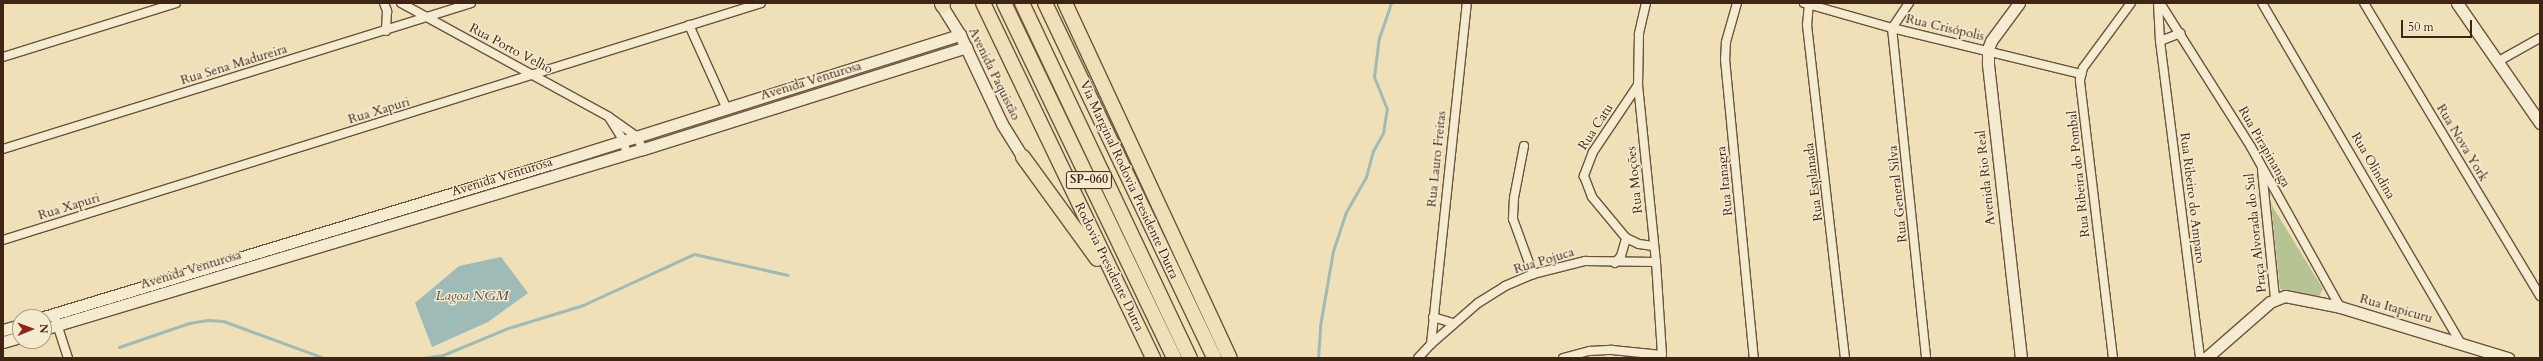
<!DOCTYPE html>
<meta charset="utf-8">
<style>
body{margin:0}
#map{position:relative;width:2543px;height:361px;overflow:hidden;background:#f0e0b8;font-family:Cardo,serif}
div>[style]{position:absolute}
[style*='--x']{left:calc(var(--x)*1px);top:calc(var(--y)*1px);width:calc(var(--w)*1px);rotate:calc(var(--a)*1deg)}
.green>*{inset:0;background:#b6c392}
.water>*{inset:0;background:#9ebbb8}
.stream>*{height:3px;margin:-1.5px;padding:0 1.5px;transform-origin:1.5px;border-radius:1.5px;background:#9ebbb8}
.roads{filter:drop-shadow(1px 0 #6c533e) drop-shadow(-1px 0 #6c533e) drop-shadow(0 1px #6c533e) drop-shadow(0 -1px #6c533e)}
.street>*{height:8px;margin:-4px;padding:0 4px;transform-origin:4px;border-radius:4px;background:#f5ebd1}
.secondary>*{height:11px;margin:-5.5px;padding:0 5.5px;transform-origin:5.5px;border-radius:5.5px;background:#f5ebd1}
.highway>*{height:14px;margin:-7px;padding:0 7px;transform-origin:7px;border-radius:7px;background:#f0e0b8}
span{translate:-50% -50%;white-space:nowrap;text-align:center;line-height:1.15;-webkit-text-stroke:3px #f5ebd1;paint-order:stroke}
.shield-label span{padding:1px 3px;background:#f5ebd1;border:1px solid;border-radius:3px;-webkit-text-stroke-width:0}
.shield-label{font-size:12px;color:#402416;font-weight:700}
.street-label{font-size:13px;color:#402416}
.water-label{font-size:14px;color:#584a3e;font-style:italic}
.frame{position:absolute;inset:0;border:4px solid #402416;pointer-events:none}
.north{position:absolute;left:12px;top:309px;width:40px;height:40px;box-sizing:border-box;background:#f5ebd1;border:1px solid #ad9b86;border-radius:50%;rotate:89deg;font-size:11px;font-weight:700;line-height:16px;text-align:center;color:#402416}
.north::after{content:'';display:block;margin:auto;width:14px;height:18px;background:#8f2418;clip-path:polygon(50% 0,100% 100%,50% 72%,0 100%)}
.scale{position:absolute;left:2401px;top:20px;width:71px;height:18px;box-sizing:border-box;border:2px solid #402416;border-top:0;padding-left:5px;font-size:12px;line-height:14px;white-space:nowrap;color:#402416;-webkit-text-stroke:3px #f5ebd1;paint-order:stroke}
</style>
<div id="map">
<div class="green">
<div style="clip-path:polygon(2271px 204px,2323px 289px,2320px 295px,2314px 298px,2280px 289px)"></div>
</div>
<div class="water">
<div style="clip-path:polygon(501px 257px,528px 293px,488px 322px,432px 347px,415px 303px,459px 266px)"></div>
</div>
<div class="stream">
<div style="--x:119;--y:347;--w:74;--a:-18.9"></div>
<div style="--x:189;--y:323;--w:19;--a:-9"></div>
<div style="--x:208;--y:320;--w:15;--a:4"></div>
<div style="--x:223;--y:321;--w:108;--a:20.1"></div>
<div style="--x:423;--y:358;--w:20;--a:-9"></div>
<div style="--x:443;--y:355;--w:70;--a:-22.6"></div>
<div style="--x:508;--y:328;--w:78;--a:-17"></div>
<div style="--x:583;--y:305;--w:122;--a:-24.7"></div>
<div style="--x:694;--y:254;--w:96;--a:12.6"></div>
<div style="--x:1318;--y:358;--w:32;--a:-86"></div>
<div style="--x:1320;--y:326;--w:76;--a:-80.2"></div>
<div style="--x:1333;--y:251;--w:41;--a:-71.6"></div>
<div style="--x:1346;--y:212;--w:40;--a:-60.3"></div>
<div style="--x:1366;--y:177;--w:27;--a:-75"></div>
<div style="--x:1373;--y:151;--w:21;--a:-61"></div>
<div style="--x:1383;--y:133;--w:24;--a:-81"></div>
<div style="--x:1387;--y:109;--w:35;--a:-112"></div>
<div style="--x:1374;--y:77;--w:39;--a:-83"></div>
<div style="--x:1379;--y:38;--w:37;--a:-71"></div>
</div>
<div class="roads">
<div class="street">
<div style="--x:384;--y:3;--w:9;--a:69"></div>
<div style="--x:387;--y:11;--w:20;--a:93"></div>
<div style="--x:401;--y:3;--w:237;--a:28.7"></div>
<div style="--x:609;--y:117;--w:33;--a:35"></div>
<div style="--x:636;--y:136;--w:15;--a:62"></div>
<div style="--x:1646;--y:3;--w:32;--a:103"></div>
<div style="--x:1639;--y:34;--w:51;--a:91.1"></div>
<div style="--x:1638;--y:85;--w:178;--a:84.2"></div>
<div style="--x:1656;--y:262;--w:93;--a:86.3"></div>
<div style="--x:1737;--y:3;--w:41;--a:105.8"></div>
<div style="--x:1726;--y:42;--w:17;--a:93"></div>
<div style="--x:1725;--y:59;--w:300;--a:84.5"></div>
<div style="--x:1804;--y:3;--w:91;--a:15.9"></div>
<div style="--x:1892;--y:28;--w:195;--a:13.7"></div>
<div style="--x:1809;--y:3;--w:22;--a:95"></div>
<div style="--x:1807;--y:25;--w:335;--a:83.5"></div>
<div style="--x:1909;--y:3;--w:30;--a:124"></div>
<div style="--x:1892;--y:28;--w:332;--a:84.1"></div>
<div style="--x:2158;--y:3;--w:38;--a:87"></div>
<div style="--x:2160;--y:41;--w:320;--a:82.8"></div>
<div style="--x:2160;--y:3;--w:170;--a:57.7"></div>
<div style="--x:2251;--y:147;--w:183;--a:60.9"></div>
<div style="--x:2262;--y:3;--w:394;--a:59.7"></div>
<div style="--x:2364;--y:3;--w:342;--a:59"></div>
<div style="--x:689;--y:25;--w:90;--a:65.7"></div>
<div style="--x:2160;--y:41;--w:22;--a:-21"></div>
<div style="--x:3;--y:57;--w:181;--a:-17.3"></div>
<div style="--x:2497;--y:62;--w:49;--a:-29.2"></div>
<div style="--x:1638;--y:85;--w:81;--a:123.9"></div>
<div style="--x:1593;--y:152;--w:26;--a:111"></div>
<div style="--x:1584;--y:176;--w:22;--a:69"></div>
<div style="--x:1592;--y:197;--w:53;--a:50.3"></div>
<div style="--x:1626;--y:238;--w:14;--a:25"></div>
<div style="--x:1639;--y:244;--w:14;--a:8"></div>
<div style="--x:610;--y:119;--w:25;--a:58"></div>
<div style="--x:623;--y:140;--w:15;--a:74"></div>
<div style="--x:1524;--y:146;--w:53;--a:100.9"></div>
<div style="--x:1514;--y:198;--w:21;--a:93"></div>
<div style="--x:1513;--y:219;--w:59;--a:70"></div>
<div style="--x:3;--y:149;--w:490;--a:-17.3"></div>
<div style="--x:2262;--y:170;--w:129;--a:84.2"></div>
<div style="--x:3;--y:240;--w:794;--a:-17.36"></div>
<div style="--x:1615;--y:263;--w:9;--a:-49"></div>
<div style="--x:1621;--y:256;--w:19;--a:-74"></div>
<div style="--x:1433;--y:317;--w:21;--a:17"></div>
<div style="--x:56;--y:321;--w:39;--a:72"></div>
<div style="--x:1431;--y:344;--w:343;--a:-84"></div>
<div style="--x:1418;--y:358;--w:19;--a:-47"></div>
<div style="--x:1431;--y:344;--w:62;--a:-41.1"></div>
<div style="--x:1478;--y:303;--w:32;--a:-32"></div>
<div style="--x:1505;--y:286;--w:30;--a:-23"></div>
<div style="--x:1533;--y:274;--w:54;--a:-14"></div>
<div style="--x:1585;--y:261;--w:71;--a:0.8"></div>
<div style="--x:1563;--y:358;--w:28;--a:-15"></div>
<div style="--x:1590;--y:351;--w:22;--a:-3"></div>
<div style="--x:1612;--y:350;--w:50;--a:5.7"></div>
<div style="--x:2113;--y:358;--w:280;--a:-96.8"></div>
<div style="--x:2080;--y:80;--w:12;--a:-76"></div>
<div style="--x:2083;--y:68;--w:81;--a:-53.6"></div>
</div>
<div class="secondary">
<div style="--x:940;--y:3;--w:38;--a:58"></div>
<div style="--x:960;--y:35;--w:98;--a:64.7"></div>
<div style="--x:1002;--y:124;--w:39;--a:58"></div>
<div style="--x:2019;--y:3;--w:47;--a:126.4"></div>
<div style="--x:1991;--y:41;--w:9;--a:111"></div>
<div style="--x:1988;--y:49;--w:15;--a:90"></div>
<div style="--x:1988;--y:64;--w:296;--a:83.6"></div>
<div style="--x:2457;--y:3;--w:146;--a:55.3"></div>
<div style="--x:44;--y:317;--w:532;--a:-16.83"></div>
<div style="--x:553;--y:163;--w:427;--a:-17.5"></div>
<div style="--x:44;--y:329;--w:625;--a:-16.73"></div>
<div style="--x:643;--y:149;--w:339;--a:-17.5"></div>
<div style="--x:3;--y:330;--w:18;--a:-16"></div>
<div style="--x:3;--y:342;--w:18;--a:-16"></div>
<div style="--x:2206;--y:358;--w:85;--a:-41.2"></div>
<div style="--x:2270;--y:302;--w:16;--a:-22"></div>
<div style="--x:2285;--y:296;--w:56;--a:11.3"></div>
<div style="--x:2340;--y:307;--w:176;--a:16.9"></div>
</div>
<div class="highway">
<div style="--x:942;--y:3;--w:3;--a:72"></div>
<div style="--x:983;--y:3;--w:394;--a:64.4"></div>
<div style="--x:1004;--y:3;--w:394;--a:64.4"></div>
<div style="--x:1022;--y:3;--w:393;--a:64.7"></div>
<div style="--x:1045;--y:3;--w:393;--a:64.5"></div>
<div style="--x:1065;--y:3;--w:391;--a:65.1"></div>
<div style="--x:1023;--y:157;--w:126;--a:54"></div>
</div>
</div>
<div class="shield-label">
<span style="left:1089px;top:180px">SP-060</span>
</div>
<div class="street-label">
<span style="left:1945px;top:28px;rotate:13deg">Rua Crisópolis</span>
<span style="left:511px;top:49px;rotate:28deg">Rua Porto Velho</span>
<span style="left:234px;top:65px;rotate:-17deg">Rua Sena Madureira</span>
<span style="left:994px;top:74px;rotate:64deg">Avenida Paquistão</span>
<span style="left:811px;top:81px;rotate:-17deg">Avenida Venturosa</span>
<span style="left:379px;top:111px;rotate:-17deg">Rua Xapuri</span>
<span style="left:1596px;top:127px;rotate:-57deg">Rua Catu</span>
<span style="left:2462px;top:143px;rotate:59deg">Rua Nova York</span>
<span style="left:2264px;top:147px;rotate:60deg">Rua Pirapinanga</span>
<span style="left:1437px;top:159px;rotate:-84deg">Rua Lauro Freitas</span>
<span style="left:2373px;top:166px;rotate:60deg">Rua Olindina</span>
<span style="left:2079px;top:174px;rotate:-96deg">Rua Ribeira do Pombal</span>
<span style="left:502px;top:177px;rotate:-17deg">Avenida Venturosa</span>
<span style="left:1986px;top:178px;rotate:-96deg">Avenida Rio Real</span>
<span style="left:1129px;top:180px;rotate:65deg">Via Marginal Rodovia Presidente Dutra</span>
<span style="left:1635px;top:180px;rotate:-96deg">Rua Moções</span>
<span style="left:1725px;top:181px;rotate:-96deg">Rua Itanagra</span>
<span style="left:1814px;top:182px;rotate:-97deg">Rua Esplanada</span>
<span style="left:1898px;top:194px;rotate:-96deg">Rua General Silva</span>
<span style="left:2192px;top:198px;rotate:83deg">Rua Ribeiro do Amparo</span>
<span style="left:69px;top:207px;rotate:-17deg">Rua Xapuri</span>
<span style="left:2256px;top:233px;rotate:-96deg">Praça Alvorada do Sul</span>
<span style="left:1544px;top:261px;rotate:-17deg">Rua Pojuca</span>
<span style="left:1109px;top:267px;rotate:64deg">Rodovia Presidente Dutra</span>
<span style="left:191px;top:270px;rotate:-17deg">Avenida Venturosa</span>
<span style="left:2396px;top:309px;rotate:16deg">Rua Itapicuru</span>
</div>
<div class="water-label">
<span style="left:472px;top:296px">Lagoa NGM</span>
</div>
<div class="frame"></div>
<div class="north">N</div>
<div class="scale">50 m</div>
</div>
